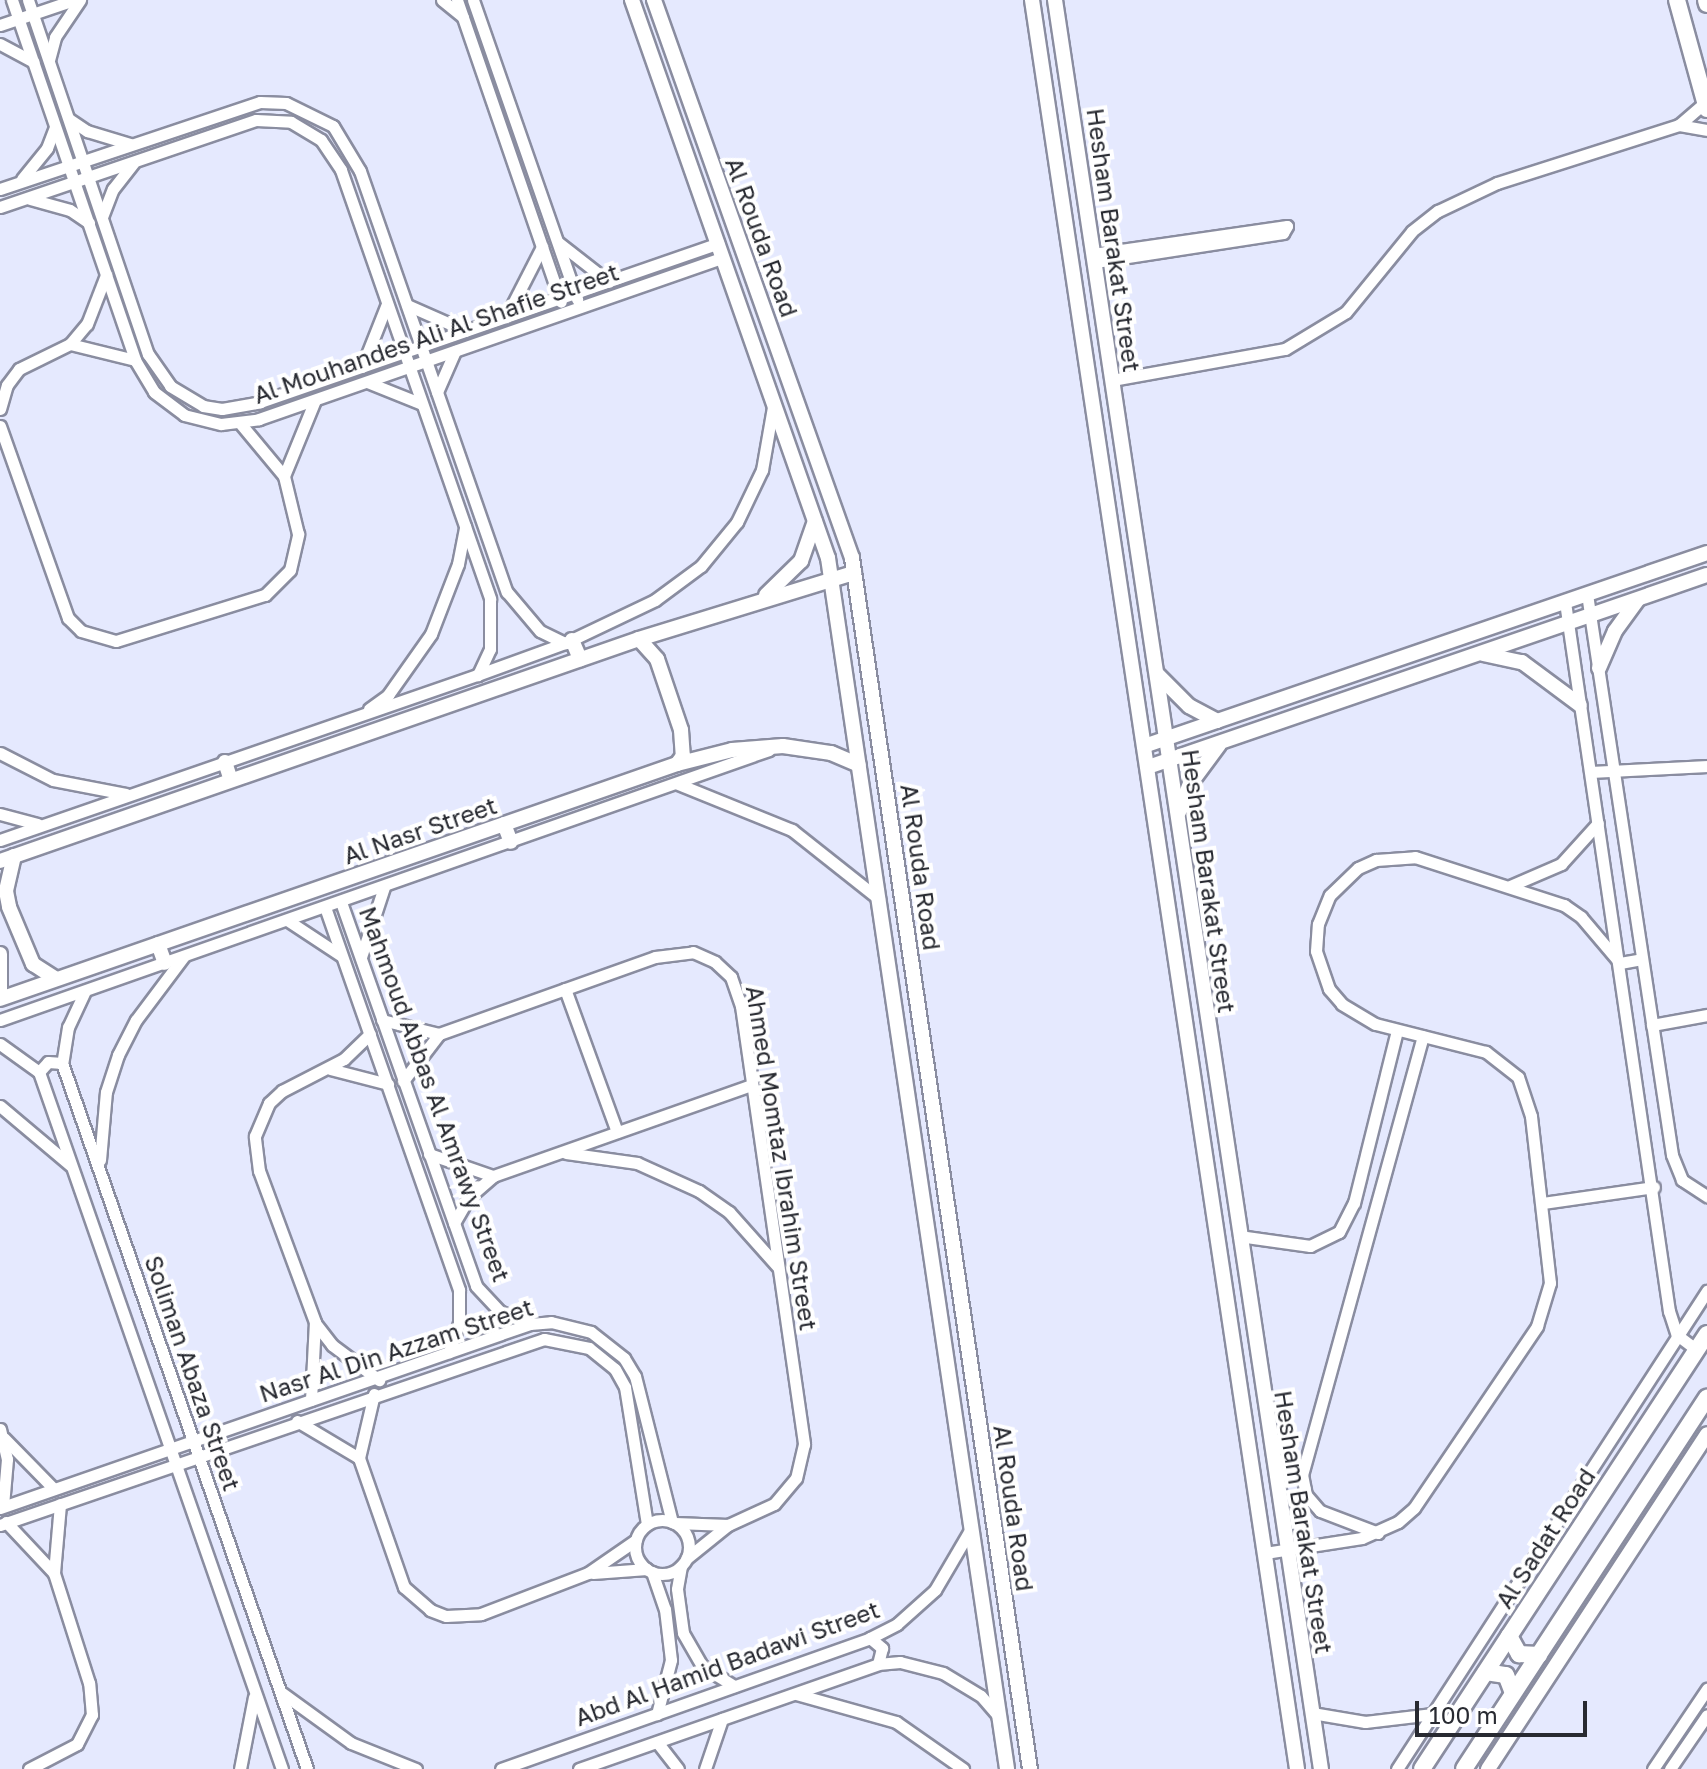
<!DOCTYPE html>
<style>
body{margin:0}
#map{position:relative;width:1707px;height:1769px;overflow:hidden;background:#e5e9fe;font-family:"Golos Text",sans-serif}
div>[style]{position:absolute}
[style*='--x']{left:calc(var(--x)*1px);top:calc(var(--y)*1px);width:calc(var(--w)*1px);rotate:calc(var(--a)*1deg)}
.roads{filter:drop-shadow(2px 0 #8a8da0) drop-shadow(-2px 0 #8a8da0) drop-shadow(0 2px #8a8da0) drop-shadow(0 -2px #8a8da0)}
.minor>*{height:11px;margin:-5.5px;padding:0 5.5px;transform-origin:5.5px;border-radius:5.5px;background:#fff}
.minor>.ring{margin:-5.5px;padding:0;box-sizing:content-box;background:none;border:11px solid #fff;border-radius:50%}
.tertiary>*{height:14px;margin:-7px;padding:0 7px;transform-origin:7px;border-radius:7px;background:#fff}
.secondary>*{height:16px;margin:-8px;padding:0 8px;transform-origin:8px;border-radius:8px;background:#fff}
span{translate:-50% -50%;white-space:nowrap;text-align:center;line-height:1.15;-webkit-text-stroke:8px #fff;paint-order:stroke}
.street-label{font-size:24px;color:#282a31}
.scale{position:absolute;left:1415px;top:1701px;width:172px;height:36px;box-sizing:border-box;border:4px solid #282a31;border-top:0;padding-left:10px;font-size:24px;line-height:28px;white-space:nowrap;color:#282a31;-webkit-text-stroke:6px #fff;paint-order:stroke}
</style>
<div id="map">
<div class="roads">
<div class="minor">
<div style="--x:12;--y:0;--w:380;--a:71.1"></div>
<div style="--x:135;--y:360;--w:37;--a:59"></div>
<div style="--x:154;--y:392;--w:38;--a:37"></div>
<div style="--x:184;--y:415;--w:38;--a:14"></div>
<div style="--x:221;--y:424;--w:38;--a:-7"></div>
<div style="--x:259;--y:419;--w:491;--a:-19.2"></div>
<div style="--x:28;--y:0;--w:374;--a:71.3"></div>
<div style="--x:148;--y:354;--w:39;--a:55"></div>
<div style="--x:170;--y:386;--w:39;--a:31"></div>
<div style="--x:203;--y:406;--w:19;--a:9"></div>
<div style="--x:222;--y:409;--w:39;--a:-10"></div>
<div style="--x:260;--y:402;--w:485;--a:-19.1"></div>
<div style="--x:442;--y:0;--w:27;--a:39"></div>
<div style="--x:457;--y:0;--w:319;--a:71"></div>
<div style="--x:473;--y:0;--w:317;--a:70.8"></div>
<div style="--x:0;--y:25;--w:78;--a:-18.7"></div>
<div style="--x:0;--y:44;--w:38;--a:28"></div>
<div style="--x:49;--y:60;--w:24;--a:-75"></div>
<div style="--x:55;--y:37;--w:45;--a:-56"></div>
<div style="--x:69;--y:119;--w:22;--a:34"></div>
<div style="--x:87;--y:131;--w:45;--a:16.8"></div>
<div style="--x:1679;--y:125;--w:28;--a:10"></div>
<div style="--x:22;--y:179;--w:40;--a:-51"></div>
<div style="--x:47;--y:148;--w:22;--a:-69"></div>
<div style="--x:0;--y:189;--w:274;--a:-18.5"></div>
<div style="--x:260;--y:102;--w:26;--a:2"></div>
<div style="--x:286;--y:103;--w:52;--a:26.1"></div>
<div style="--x:333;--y:126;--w:52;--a:59"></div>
<div style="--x:360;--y:171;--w:446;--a:70.8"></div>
<div style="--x:507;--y:592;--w:51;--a:49.8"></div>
<div style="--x:540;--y:631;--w:28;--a:26"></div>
<div style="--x:30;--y:199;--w:41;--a:15.4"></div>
<div style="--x:70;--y:210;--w:23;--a:34"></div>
<div style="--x:0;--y:207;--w:270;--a:-18.8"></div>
<div style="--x:256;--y:120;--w:35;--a:3"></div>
<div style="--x:291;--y:122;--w:35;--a:31"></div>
<div style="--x:321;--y:140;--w:36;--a:56"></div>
<div style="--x:341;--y:170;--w:454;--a:70.8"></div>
<div style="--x:490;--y:599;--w:50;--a:90"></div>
<div style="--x:490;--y:649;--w:29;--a:115"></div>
<div style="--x:102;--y:217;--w:30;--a:-69"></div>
<div style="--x:113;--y:189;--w:33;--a:-52"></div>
<div style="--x:559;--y:243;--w:63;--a:38"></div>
<div style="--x:1093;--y:254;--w:196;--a:-8.2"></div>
<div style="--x:1287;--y:226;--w:8;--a:120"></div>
<div style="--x:1283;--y:233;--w:190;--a:171.2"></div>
<div style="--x:407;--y:305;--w:64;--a:23.8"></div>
<div style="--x:506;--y:317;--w:79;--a:-62.8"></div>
<div style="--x:70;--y:344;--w:67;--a:13.8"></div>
<div style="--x:362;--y:367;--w:68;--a:-68.4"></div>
<div style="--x:1112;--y:380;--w:176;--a:-10.2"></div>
<div style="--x:1285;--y:349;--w:71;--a:-31.2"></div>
<div style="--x:1346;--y:312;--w:104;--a:-50.8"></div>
<div style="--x:1412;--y:231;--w:33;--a:-38"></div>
<div style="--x:1438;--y:211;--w:65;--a:-25.4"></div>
<div style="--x:1497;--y:183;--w:191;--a:-17.7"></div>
<div style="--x:1679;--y:125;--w:35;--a:-41"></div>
<div style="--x:367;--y:382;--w:59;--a:21.8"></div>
<div style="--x:437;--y:392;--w:45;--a:-66.3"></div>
<div style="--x:0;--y:409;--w:25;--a:-74"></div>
<div style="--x:7;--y:385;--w:20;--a:-53"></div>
<div style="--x:19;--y:369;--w:57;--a:-26.1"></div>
<div style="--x:70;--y:344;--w:26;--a:-50"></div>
<div style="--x:87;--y:324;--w:53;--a:-68.8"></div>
<div style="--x:0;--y:426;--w:204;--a:70.5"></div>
<div style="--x:68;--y:618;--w:18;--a:45"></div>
<div style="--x:81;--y:631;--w:36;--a:16"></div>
<div style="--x:116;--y:641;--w:156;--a:-17.2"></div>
<div style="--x:265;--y:595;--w:35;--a:-45"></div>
<div style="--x:290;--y:570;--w:37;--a:-77"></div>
<div style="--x:298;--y:534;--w:60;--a:-103.6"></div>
<div style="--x:284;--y:476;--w:69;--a:-129.7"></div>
<div style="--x:284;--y:476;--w:82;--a:-67.8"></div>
<div style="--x:1587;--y:594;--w:567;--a:81.38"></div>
<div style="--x:1672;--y:1155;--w:27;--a:68"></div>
<div style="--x:1682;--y:1180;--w:30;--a:33"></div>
<div style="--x:1565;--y:602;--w:717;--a:81.66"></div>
<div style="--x:1669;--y:1311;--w:25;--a:72"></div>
<div style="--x:1677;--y:1335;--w:25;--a:37"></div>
<div style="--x:369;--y:709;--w:24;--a:-36"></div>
<div style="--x:388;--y:695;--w:75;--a:-54.8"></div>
<div style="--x:431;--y:634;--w:75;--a:-68.9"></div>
<div style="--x:458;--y:564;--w:38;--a:-79"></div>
<div style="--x:0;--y:753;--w:59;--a:27"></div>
<div style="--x:53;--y:780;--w:74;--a:10.9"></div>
<div style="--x:1591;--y:772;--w:116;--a:-3"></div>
<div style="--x:678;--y:784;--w:123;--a:22"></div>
<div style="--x:792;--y:830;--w:111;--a:38.4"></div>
<div style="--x:0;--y:814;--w:39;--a:15"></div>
<div style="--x:0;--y:840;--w:505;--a:-19.08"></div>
<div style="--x:477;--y:675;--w:94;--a:-20"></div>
<div style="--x:565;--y:643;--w:100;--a:-25.5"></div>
<div style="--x:655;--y:600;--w:57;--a:-36.5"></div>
<div style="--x:701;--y:566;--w:57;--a:-50.7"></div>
<div style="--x:737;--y:522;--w:58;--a:-64.3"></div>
<div style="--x:762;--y:470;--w:64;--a:-80.1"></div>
<div style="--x:1510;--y:886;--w:56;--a:-23.3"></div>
<div style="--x:1561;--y:864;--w:55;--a:-47.9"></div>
<div style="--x:341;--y:902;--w:407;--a:70.6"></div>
<div style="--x:476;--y:1286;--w:34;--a:47"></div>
<div style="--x:499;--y:1311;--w:33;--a:23"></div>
<div style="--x:325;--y:907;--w:406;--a:70.7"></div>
<div style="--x:459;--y:1290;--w:33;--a:90"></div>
<div style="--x:459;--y:1323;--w:31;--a:109"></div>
<div style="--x:287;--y:920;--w:64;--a:33.4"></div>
<div style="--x:361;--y:957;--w:74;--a:-71.8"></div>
<div style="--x:565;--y:989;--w:152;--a:70"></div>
<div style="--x:85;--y:991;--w:40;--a:115"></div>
<div style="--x:68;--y:1027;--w:36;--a:99"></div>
<div style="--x:62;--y:1063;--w:747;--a:70.86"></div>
<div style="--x:0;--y:1020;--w:815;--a:-19.35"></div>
<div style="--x:382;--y:1020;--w:59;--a:13.8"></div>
<div style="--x:1652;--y:1025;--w:56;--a:-10.3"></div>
<div style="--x:0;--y:1044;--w:48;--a:35.7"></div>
<div style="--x:39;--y:1072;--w:738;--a:70.78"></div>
<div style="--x:330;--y:1069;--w:60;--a:14.5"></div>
<div style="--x:39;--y:1072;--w:13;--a:-48"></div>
<div style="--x:48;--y:1062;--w:14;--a:4"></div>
<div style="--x:403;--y:1081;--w:59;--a:-52.5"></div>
<div style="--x:439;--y:1034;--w:229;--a:-19.6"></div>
<div style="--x:655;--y:957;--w:38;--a:-7"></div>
<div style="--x:693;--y:952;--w:24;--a:24"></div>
<div style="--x:715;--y:962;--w:22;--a:43"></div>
<div style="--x:731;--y:977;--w:31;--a:71"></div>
<div style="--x:741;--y:1006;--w:443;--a:81.8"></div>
<div style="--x:804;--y:1444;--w:35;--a:103"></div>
<div style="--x:796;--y:1478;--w:34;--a:130"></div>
<div style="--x:774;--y:1504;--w:51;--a:155.5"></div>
<div style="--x:728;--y:1525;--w:53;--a:141.2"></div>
<div style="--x:0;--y:1106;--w:92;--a:40.1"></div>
<div style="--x:566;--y:1153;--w:72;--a:8"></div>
<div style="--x:637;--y:1163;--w:68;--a:24.3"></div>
<div style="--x:699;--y:1191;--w:37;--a:35"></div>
<div style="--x:729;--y:1212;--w:74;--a:48.3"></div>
<div style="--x:429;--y:1154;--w:68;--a:19"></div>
<div style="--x:100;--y:1160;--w:68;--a:-85"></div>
<div style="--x:106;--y:1092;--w:39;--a:-72"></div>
<div style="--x:118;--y:1055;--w:39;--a:-63"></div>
<div style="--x:136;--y:1020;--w:80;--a:-53.1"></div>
<div style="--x:1543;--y:1203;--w:112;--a:-8.2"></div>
<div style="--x:454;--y:1223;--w:30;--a:-60"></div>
<div style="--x:469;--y:1197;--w:32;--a:-41"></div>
<div style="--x:493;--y:1176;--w:274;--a:-19.4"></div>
<div style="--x:1239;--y:1236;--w:72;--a:8"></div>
<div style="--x:1310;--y:1246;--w:32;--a:-26"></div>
<div style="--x:1339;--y:1232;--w:33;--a:-63"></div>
<div style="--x:1354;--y:1203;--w:178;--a:-76"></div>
<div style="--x:315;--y:1323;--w:28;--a:52"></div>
<div style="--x:332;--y:1345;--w:59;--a:36.7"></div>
<div style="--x:374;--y:1394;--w:66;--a:103.2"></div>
<div style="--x:359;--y:1458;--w:137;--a:70.8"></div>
<div style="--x:404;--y:1587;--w:35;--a:41"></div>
<div style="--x:430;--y:1610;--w:17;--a:21"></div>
<div style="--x:446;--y:1616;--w:35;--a:-3"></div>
<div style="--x:481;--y:1614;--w:115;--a:-21"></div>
<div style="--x:588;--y:1573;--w:58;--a:-34.5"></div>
<div style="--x:311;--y:1400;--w:78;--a:-87.1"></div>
<div style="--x:315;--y:1322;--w:161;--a:-110.3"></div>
<div style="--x:259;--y:1171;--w:35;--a:-97"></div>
<div style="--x:255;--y:1136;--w:36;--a:-67"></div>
<div style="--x:269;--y:1103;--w:18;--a:-43"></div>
<div style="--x:282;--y:1091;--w:70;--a:-27.3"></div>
<div style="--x:344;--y:1059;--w:36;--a:-44"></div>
<div style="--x:297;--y:1421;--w:72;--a:30.8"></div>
<div style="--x:0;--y:1429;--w:31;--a:77"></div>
<div style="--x:7;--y:1459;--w:47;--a:94.9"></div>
<div style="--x:4;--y:1438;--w:71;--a:45.6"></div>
<div style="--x:0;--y:1508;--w:561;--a:-19.15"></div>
<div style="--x:530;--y:1324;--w:21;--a:-5"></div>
<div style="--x:551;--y:1322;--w:41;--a:14"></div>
<div style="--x:591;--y:1332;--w:42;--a:38.2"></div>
<div style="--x:624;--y:1358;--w:21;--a:59"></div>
<div style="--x:635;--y:1376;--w:151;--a:75.8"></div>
<div class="ring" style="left:635px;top:1520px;width:43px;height:43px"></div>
<div style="--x:6;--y:1522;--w:69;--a:46.8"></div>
<div style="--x:675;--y:1523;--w:53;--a:2.2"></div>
<div style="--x:0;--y:1525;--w:575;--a:-18.88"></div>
<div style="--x:544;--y:1339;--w:46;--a:11.3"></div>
<div style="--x:589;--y:1348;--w:33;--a:39"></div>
<div style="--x:615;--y:1369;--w:21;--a:61"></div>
<div style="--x:625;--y:1387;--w:139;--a:80.9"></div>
<div style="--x:1378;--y:1533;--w:62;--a:-159.2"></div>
<div style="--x:1320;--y:1511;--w:21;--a:-131"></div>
<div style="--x:1306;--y:1495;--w:20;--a:-101"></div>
<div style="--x:1302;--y:1475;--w:455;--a:-74.6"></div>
<div style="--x:1265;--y:1553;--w:98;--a:-8.8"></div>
<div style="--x:1362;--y:1538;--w:39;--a:-24"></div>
<div style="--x:1398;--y:1522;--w:21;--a:-41"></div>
<div style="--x:1414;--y:1508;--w:220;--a:-55.9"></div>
<div style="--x:1537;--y:1326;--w:45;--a:-73.2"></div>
<div style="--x:1550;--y:1283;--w:168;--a:-96.5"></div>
<div style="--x:1531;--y:1116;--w:41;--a:-108.4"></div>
<div style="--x:1518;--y:1077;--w:41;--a:-142"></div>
<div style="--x:1486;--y:1052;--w:114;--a:-165.8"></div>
<div style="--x:1375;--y:1024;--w:39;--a:-149"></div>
<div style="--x:1342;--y:1004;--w:20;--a:-131"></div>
<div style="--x:1329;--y:989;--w:40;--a:-108.9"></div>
<div style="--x:1316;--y:951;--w:27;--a:-86"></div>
<div style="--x:1318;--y:924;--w:31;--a:-68"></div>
<div style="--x:1330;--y:895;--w:39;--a:-44"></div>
<div style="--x:1358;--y:868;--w:20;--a:-24"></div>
<div style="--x:1376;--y:860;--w:39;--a:-4"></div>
<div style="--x:1415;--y:857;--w:157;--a:17.9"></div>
<div style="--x:1564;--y:905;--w:21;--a:35"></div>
<div style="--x:1581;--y:917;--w:60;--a:49.7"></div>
<div style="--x:1620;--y:963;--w:22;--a:-10"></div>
<div style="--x:681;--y:1566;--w:23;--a:100"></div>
<div style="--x:677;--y:1589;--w:44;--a:82.2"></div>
<div style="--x:683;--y:1633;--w:38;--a:60"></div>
<div style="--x:702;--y:1666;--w:38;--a:32"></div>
<div style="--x:652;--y:1572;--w:39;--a:71"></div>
<div style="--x:665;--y:1609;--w:51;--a:83.3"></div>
<div style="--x:671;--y:1660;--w:56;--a:104.5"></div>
<div style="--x:593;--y:1573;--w:54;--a:-4.2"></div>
<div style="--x:870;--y:1638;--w:16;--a:40"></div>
<div style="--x:882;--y:1648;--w:16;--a:104"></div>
<div style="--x:282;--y:1693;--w:85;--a:35.9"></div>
<div style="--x:351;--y:1743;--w:70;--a:21.8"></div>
<div style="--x:796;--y:1694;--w:104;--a:15.6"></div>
<div style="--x:896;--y:1722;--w:82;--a:35"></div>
<div style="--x:1312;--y:1713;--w:54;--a:9.6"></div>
<div style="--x:1365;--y:1722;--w:68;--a:-6.7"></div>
<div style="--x:657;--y:1742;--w:34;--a:52"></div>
<div style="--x:29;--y:1769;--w:54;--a:-27.5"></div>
<div style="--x:77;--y:1744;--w:33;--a:-63"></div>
<div style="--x:92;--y:1715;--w:32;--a:-95"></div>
<div style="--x:89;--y:1683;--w:115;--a:-107.7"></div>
<div style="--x:54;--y:1573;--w:69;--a:-85"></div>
<div style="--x:240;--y:1769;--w:73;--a:-79"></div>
<div style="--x:501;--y:1769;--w:392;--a:-19.5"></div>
<div style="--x:870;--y:1638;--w:30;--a:-27"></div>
<div style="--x:897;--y:1624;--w:51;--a:-41.8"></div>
<div style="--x:935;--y:1590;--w:73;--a:-59.6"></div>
<div style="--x:579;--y:1769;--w:317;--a:-19.3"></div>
<div style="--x:878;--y:1664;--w:22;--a:-5"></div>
<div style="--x:900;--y:1662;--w:44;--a:14.3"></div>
<div style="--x:943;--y:1673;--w:44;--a:31.2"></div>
<div style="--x:981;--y:1696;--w:28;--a:49"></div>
<div style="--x:705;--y:1769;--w:53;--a:-71.2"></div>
<div style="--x:1397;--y:1769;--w:570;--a:-57.04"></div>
<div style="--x:1653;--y:1769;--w:97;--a:-56"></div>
<div style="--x:1670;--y:1769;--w:65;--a:-55.6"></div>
</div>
<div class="tertiary">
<div style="--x:632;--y:0;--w:591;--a:70.65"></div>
<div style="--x:828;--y:558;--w:1224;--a:81.59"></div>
<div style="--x:654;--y:0;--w:592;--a:70.46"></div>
<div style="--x:852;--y:558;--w:1224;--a:81.64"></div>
<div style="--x:1032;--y:0;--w:1789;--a:81.48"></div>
<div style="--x:1055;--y:0;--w:1789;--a:81.45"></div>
<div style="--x:766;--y:595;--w:49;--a:-44.2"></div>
<div style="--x:801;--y:561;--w:42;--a:-70.7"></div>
<div style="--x:639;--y:639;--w:27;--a:48"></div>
<div style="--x:657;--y:659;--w:75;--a:71.3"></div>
<div style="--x:681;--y:730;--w:26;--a:86"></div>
<div style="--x:683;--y:756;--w:10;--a:127"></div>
<div style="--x:572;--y:640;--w:21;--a:67"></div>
<div style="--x:1483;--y:654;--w:40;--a:12"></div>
<div style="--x:1522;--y:662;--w:72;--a:36.6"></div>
<div style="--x:1599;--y:668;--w:40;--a:-66.6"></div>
<div style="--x:1615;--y:631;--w:39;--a:-54"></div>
<div style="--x:1158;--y:675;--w:44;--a:45"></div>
<div style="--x:1189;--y:706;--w:32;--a:28"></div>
<div style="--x:1144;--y:746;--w:595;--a:-18.92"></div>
<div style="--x:225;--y:762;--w:19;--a:72"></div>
<div style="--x:1148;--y:767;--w:591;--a:-18.96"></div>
<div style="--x:1179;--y:812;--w:30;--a:-69"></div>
<div style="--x:1190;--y:784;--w:49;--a:-53.4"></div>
<div style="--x:504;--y:824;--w:19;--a:69"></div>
<div style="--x:14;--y:856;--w:36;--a:103"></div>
<div style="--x:6;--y:891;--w:16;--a:79"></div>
<div style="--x:9;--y:907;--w:62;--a:67.2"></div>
<div style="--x:33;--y:964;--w:27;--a:33"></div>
<div style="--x:0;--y:861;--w:676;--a:-19.16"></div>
<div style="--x:639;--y:639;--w:225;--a:-17.1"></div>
<div style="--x:158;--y:944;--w:20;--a:70"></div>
<div style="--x:0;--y:954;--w:39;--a:90"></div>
<div style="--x:0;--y:999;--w:717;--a:-19.14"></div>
<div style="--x:677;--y:764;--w:57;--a:-14.3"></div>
<div style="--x:732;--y:750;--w:51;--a:-4.5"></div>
<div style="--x:783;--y:746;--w:49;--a:8.3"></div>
<div style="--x:831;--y:753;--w:30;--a:23"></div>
<div style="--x:1488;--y:1769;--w:400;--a:-56.8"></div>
</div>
<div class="secondary">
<div style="--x:1677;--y:0;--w:113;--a:74.6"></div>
<div style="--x:1706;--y:0;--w:4;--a:76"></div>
<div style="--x:1509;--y:1636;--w:21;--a:61"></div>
<div style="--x:1519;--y:1654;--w:20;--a:3"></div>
<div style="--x:1486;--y:1672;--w:20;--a:9"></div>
<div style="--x:1506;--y:1675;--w:19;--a:69"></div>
<div style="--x:1422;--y:1769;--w:520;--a:-56.77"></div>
<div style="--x:1464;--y:1769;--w:444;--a:-56.8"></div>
</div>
</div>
<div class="street-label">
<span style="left:762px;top:237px;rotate:70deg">Al Rouda Road</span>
<span style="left:1114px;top:240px;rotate:82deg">Hesham Barakat Street</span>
<span style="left:436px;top:333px;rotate:-19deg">Al Mouhandes Ali Al Shafie Street</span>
<span style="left:420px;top:830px;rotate:-19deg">Al Nasr Street</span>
<span style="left:921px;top:867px;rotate:82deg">Al Rouda Road</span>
<span style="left:1209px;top:881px;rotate:82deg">Hesham Barakat Street</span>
<span style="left:435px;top:1094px;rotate:70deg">Mahmoud Abbas Al Amrawy Street</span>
<span style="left:782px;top:1158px;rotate:81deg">Ahmed Momtaz Ibrahim Street</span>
<span style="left:396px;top:1350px;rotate:-18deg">Nasr Al Din Azzam Street</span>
<span style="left:193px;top:1373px;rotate:71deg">Soliman Abaza Street</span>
<span style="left:1014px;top:1508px;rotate:82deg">Al Rouda Road</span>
<span style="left:1304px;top:1522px;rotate:81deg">Hesham Barakat Street</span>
<span style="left:1545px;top:1538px;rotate:-57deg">Al Sadat Road</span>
<span style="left:727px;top:1663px;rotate:-20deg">Abd Al Hamid Badawi Street</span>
</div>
<div class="scale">100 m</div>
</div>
